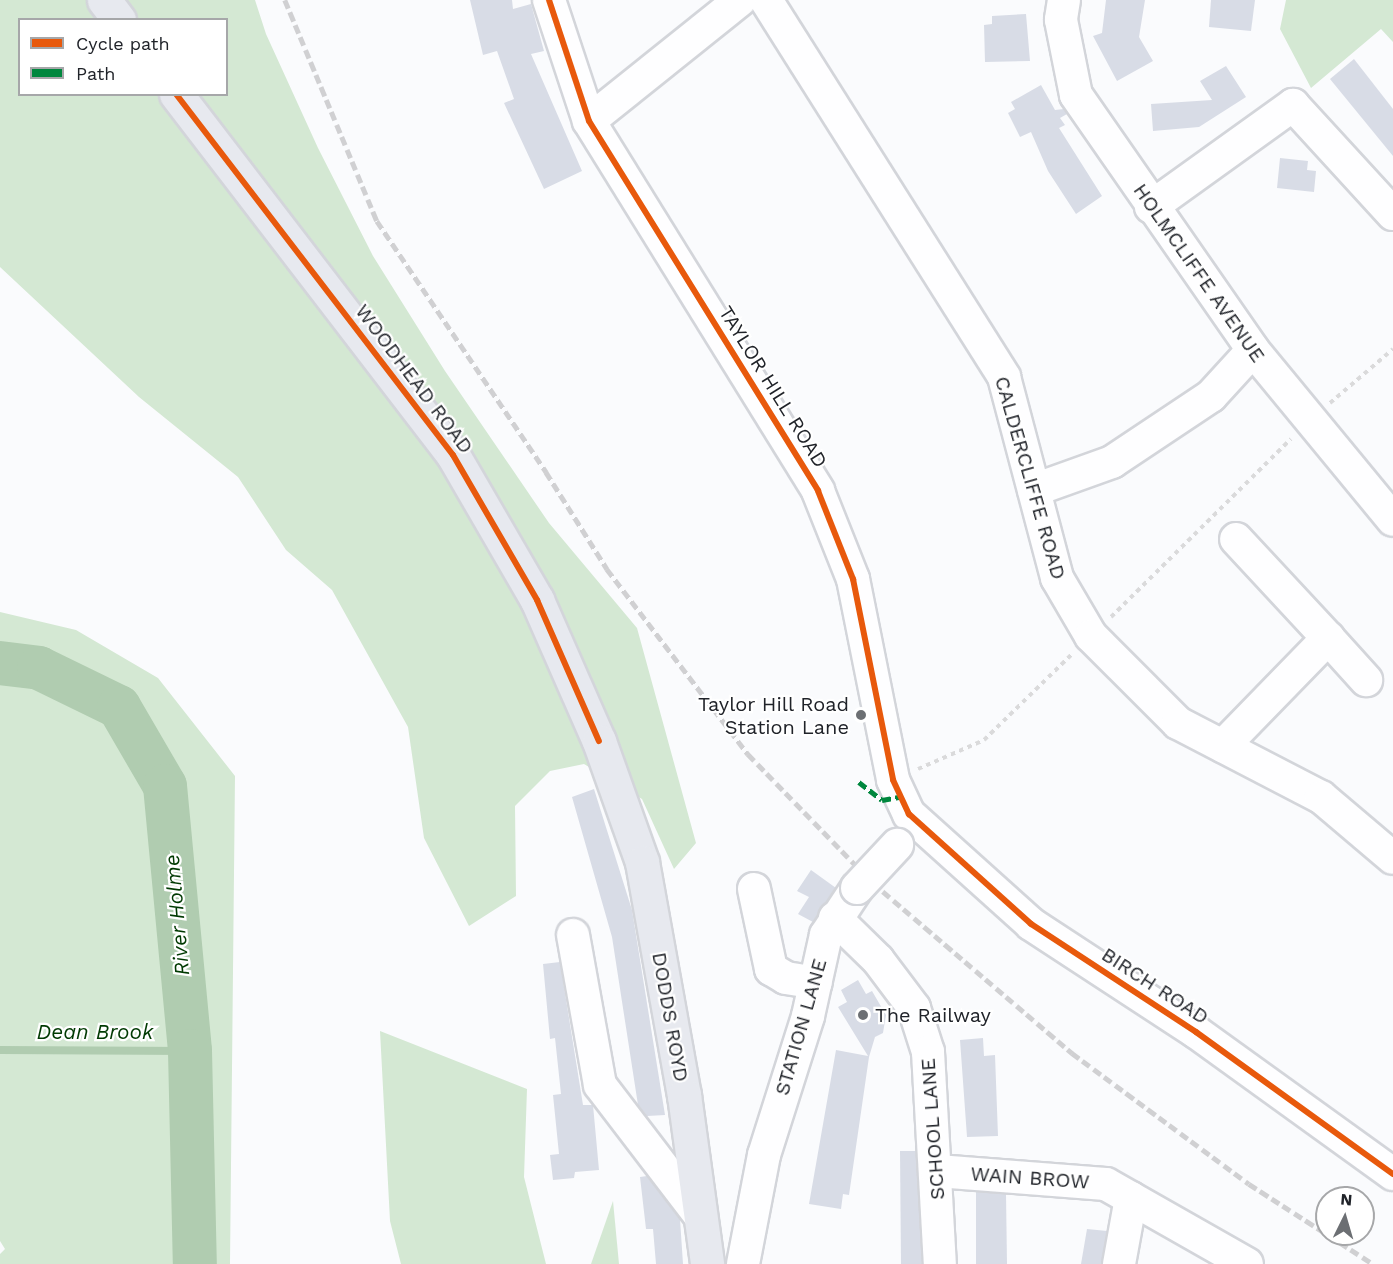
<!DOCTYPE html>
<style>
body{margin:0}
#map{position:relative;width:1393px;height:1264px;overflow:hidden;background:#fafbfd;font-family:"Work Sans",sans-serif}
div>[style]{position:absolute}
[style*='--x']{left:calc(var(--x)*1px);top:calc(var(--y)*1px);width:calc(var(--w)*1px);rotate:calc(var(--a)*1deg)}
.green>*{inset:0;background:#d4e8d3}
.stream>*{height:8px;margin:-4px;padding:0 4px;transform-origin:4px;border-radius:4px;background:#b0ccb0}
.river>*{height:44px;margin:-22px;padding:0 22px;transform-origin:22px;border-radius:22px;background:#b0ccb0}
.building>*{inset:0;background:#d8dce6}
.path>*{height:4px;margin-top:-2px;transform-origin:0;background:repeating-linear-gradient(90deg,#dadadb 0 4.5px,transparent 0 9px)}
.roads{filter:drop-shadow(2px 0 #d3d5da) drop-shadow(-2px 0 #d3d5da) drop-shadow(0 2px #d3d5da) drop-shadow(0 -2px #d3d5da)}
.minor>*{height:32px;margin:-16px;padding:0 16px;transform-origin:16px;border-radius:16px;background:#fefeff}
.major>*{height:33px;margin:-16.5px;padding:0 16.5px;transform-origin:16.5px;border-radius:16.5px;background:#e7e9ef}
.rail>*{height:4.5px;margin-top:-2.25px;transform-origin:0;background:repeating-linear-gradient(90deg,#d0d0d2 0 9px,transparent 0 13.5px)}
.bridges{filter:drop-shadow(2px 0 #d3d5da) drop-shadow(-2px 0 #d3d5da) drop-shadow(0 2px #d3d5da) drop-shadow(0 -2px #d3d5da)}
.minor-bridge>*{height:32px;margin:-16px;padding:0 16px;transform-origin:16px;border-radius:16px;background:#fefeff}
.quiet>*{height:4.5px;margin-top:-2.25px;transform-origin:0;background:repeating-linear-gradient(90deg,#00873e 0 9px,transparent 0 13.5px)}
.cycleway>*{height:6px;margin:-3px;padding:0 3px;transform-origin:3px;border-radius:3px;background:#e8590c}
.dots>*{width:16px;height:16px;translate:-50% -50%;box-sizing:border-box;border:3px solid #fff;border-radius:50%}
span{translate:-50% -50%;white-space:nowrap;text-align:center;line-height:1.15;-webkit-text-stroke:4.5px #fff;paint-order:stroke}
.street-label{font-size:20px;color:#202329}
.poi-label{font-size:20px;color:#202329}
.right{translate:-100% -50%;text-align:right}
.left{translate:0 -50%;text-align:left}
.water-label{font-size:21px;color:#003a02;font-style:italic}
.legend{position:absolute;left:18px;top:18px;width:210px;height:78px;box-sizing:border-box;background:#fff;border:2px solid #a6a7a9;margin:0;padding:8px 10px;list-style:none;font-size:18px;color:#202329}
.legend li{display:flex;align-items:center;gap:12px;height:30px}
.legend b{width:30px;border:2px solid #a6a7a9}
.north{position:absolute;left:1315px;top:1186px;width:60px;height:60px;box-sizing:border-box;background:#fff;border:2px solid #a6a7a9;border-radius:50%;rotate:5deg;font-size:16px;font-weight:700;line-height:24px;text-align:center;color:#202329}
.north::after{content:'';display:block;margin:auto;width:21px;height:27px;background:#6c6f73;clip-path:polygon(50% 0,100% 100%,50% 72%,0 100%)}
</style>
<div id="map">
<div class="green">
<div style="clip-path:polygon(evenodd,0 0,255px 0,266px 34px,318px 148px,373px 256px,445px 371px,549px 523px,637px 628px,696px 843px,674px 869px,642px 799px,584px 764px,550px 771px,515px 806px,516px 896px,469px 926px,424px 838px,408px 727px,332px 590px,286px 550px,238px 477px,139px 397px,0 267px,0 0,20px 20px,226px 20px,226px 94px,20px 94px,20px 20px)"></div>
<div style="clip-path:polygon(1286px 0,1393px 0,1393px 42px,1381px 29px,1311px 88px,1280px 29px)"></div>
<div style="clip-path:polygon(0 612px,76px 630px,158px 678px,235px 776px,230px 1264px,0 1264px,0 1254px,5px 1249px,0 1241px)"></div>
<div style="clip-path:polygon(380px 1031px,527px 1089px,524px 1177px,546px 1264px,401px 1264px,390px 1221px)"></div>
<div style="clip-path:polygon(613px 1201px,619px 1264px,591px 1264px)"></div>
</div>
<div class="stream">
<div style="--x:0;--y:1050;--w:190;--a:0.3"></div>
</div>
<div class="river">
<div style="--x:0;--y:663;--w:39;--a:7"></div>
<div style="--x:39;--y:668;--w:89;--a:26"></div>
<div style="--x:119;--y:707;--w:91;--a:59.8"></div>
<div style="--x:165;--y:786;--w:266;--a:84.6"></div>
<div style="--x:190;--y:1051;--w:213;--a:88.7"></div>
</div>
<div class="building">
<div style="clip-path:polygon(470px 0,512px 0,513px 9px,531px 4px,544px 51px,531px 54px,582px 171px,544px 189px,504px 103px,514px 99px,497px 51px,483px 55px)"></div>
<div style="clip-path:polygon(1106px 0,1145px 0,1139px 37px,1153px 61px,1117px 81px,1093px 36px,1102px 33px)"></div>
<div style="clip-path:polygon(1211px 0,1255px 0,1251px 31px,1209px 27px)"></div>
<div style="clip-path:polygon(1026px 14px,1030px 61px,985px 62px,984px 25px,992px 24px,992px 16px)"></div>
<div style="clip-path:polygon(1354px 59px,1393px 109px,1393px 156px,1330px 79px)"></div>
<div style="clip-path:polygon(1226px 66px,1246px 97px,1199px 127px,1153px 131px,1151px 104px,1212px 100px,1200px 81px)"></div>
<div style="clip-path:polygon(1041px 85px,1055px 110px,1064px 109px,1067px 114px,1060px 118px,1065px 125px,1059px 128px,1102px 196px,1076px 214px,1048px 171px,1031px 132px,1020px 137px,1008px 113px,1015px 109px,1011px 102px)"></div>
<div style="clip-path:polygon(1280px 158px,1308px 161px,1307px 170px,1316px 171px,1314px 192px,1277px 188px)"></div>
<div style="clip-path:polygon(594px 789px,632px 910px,665px 1115px,647px 1116px,638px 1105px,612px 937px,572px 797px)"></div>
<div style="clip-path:polygon(811px 870px,836px 888px,813px 922px,798px 914px,809px 897px,797px 891px)"></div>
<div style="clip-path:polygon(560px 962px,583px 1105px,593px 1105px,599px 1170px,575px 1172px,574px 1178px,553px 1180px,550px 1155px,559px 1154px,553px 1095px,561px 1094px,555px 1038px,550px 1039px,543px 964px)"></div>
<div style="clip-path:polygon(858px 980px,866px 994px,872px 991px,886px 1015px,883px 1033px,875px 1037px,869px 1057px,849px 1195px,843px 1194px,841px 1209px,809px 1204px,836px 1050px,868px 1056px,838px 1007px,847px 1002px,841px 990px)"></div>
<div style="clip-path:polygon(983px 1038px,984px 1056px,995px 1055px,998px 1136px,967px 1137px,960px 1040px)"></div>
<div style="clip-path:polygon(900px 1151px,916px 1151px,922px 1264px,901px 1264px)"></div>
<div style="clip-path:polygon(647px 1176px,680px 1219px,683px 1264px,656px 1264px,653px 1229px,646px 1229px,640px 1177px)"></div>
<div style="clip-path:polygon(976px 1192px,1006px 1194px,1007px 1264px,976px 1264px)"></div>
<div style="clip-path:polygon(1087px 1229px,1107px 1231px,1101px 1264px,1081px 1264px)"></div>
</div>
<div class="path">
<div style="--x:1330;--y:403;--w:83;--a:-40.6"></div>
<div style="--x:1111;--y:617;--w:253;--a:-44.7"></div>
<div style="--x:918;--y:769;--w:72;--a:-23.7"></div>
<div style="--x:984;--y:740;--w:122;--a:-44.3"></div>
</div>
<div class="roads">
<div class="minor">
<div style="--x:549;--y:0;--w:127;--a:71.7"></div>
<div style="--x:589;--y:121;--w:435;--a:58.2"></div>
<div style="--x:818;--y:491;--w:95;--a:68.3"></div>
<div style="--x:853;--y:579;--w:205;--a:78.7"></div>
<div style="--x:893;--y:780;--w:38;--a:65"></div>
<div style="--x:909;--y:814;--w:164;--a:42"></div>
<div style="--x:1031;--y:924;--w:197;--a:33.2"></div>
<div style="--x:1196;--y:1032;--w:243;--a:35.8"></div>
<div style="--x:766;--y:0;--w:446;--a:57.7"></div>
<div style="--x:1004;--y:377;--w:208;--a:75.2"></div>
<div style="--x:1057;--y:578;--w:67;--a:59.6"></div>
<div style="--x:1091;--y:636;--w:123;--a:45"></div>
<div style="--x:1178;--y:723;--w:161;--a:27.4"></div>
<div style="--x:1321;--y:797;--w:94;--a:40.3"></div>
<div style="--x:1064;--y:0;--w:20;--a:99"></div>
<div style="--x:1061;--y:20;--w:76;--a:78.7"></div>
<div style="--x:1076;--y:95;--w:310;--a:55.2"></div>
<div style="--x:1253;--y:350;--w:220;--a:50.5"></div>
<div style="--x:589;--y:121;--w:193;--a:-38.7"></div>
<div style="--x:1151;--y:207;--w:175;--a:-35.7"></div>
<div style="--x:1293;--y:105;--w:148;--a:47.5"></div>
<div style="--x:1034;--y:490;--w:83;--a:-19.7"></div>
<div style="--x:1112;--y:462;--w:119;--a:-33.7"></div>
<div style="--x:1211;--y:396;--w:62;--a:-47.6"></div>
<div style="--x:1328;--y:638;--w:57;--a:47.9"></div>
<div style="--x:1223;--y:746;--w:151;--a:-45.8"></div>
<div style="--x:1328;--y:638;--w:135;--a:-132.9"></div>
<div style="--x:754;--y:889;--w:82;--a:78"></div>
<div style="--x:771;--y:969;--w:17;--a:31"></div>
<div style="--x:786;--y:978;--w:30;--a:9"></div>
<div style="--x:835;--y:918;--w:60;--a:44.3"></div>
<div style="--x:878;--y:960;--w:60;--a:53.1"></div>
<div style="--x:914;--y:1008;--w:46;--a:72.3"></div>
<div style="--x:928;--y:1052;--w:212;--a:86.8"></div>
<div style="--x:573;--y:935;--w:152;--a:79.8"></div>
<div style="--x:600;--y:1085;--w:166;--a:52.6"></div>
<div style="--x:937;--y:1171;--w:169;--a:4.4"></div>
<div style="--x:1106;--y:1184;--w:162;--a:29.6"></div>
<div style="--x:743;--y:1264;--w:111;--a:-79.1"></div>
<div style="--x:764;--y:1155;--w:146;--a:-72.4"></div>
<div style="--x:808;--y:1016;--w:83;--a:-77.5"></div>
<div style="--x:826;--y:935;--w:56;--a:-56.6"></div>
<div style="--x:1119;--y:1264;--w:67;--a:-79.7"></div>
</div>
<div class="major">
<div style="--x:104;--y:0;--w:25;--a:53"></div>
<div style="--x:176;--y:94;--w:455;--a:52.5"></div>
<div style="--x:453;--y:455;--w:168;--a:59.9"></div>
<div style="--x:537;--y:600;--w:154;--a:66.3"></div>
<div style="--x:599;--y:741;--w:128;--a:70.4"></div>
<div style="--x:642;--y:862;--w:237;--a:79.8"></div>
<div style="--x:684;--y:1095;--w:171;--a:82.2"></div>
</div>
</div>
<div class="rail">
<div style="--x:285;--y:0;--w:239;--a:67.4"></div>
<div style="--x:377;--y:221;--w:303;--a:56"></div>
<div style="--x:546;--y:472;--w:115;--a:57.8"></div>
<div style="--x:607;--y:569;--w:233;--a:52.7"></div>
<div style="--x:748;--y:754;--w:180;--a:45.9"></div>
<div style="--x:873;--y:883;--w:262;--a:40.5"></div>
<div style="--x:1072;--y:1053;--w:220;--a:36.5"></div>
<div style="--x:1249;--y:1184;--w:148;--a:32.8"></div>
</div>
<div class="bridges">
<div class="minor-bridge">
<div style="--x:857;--y:888;--w:59;--a:-47.1"></div>
</div>
</div>
<div class="quiet">
<div style="--x:859;--y:782;--w:29;--a:38"></div>
<div style="--x:882;--y:800;--w:17;--a:-10"></div>
</div>
<div class="cycleway">
<div style="--x:549;--y:0;--w:127;--a:71.7"></div>
<div style="--x:589;--y:121;--w:435;--a:58.2"></div>
<div style="--x:818;--y:491;--w:95;--a:68.3"></div>
<div style="--x:853;--y:579;--w:205;--a:78.7"></div>
<div style="--x:893;--y:780;--w:38;--a:65"></div>
<div style="--x:909;--y:814;--w:164;--a:42"></div>
<div style="--x:1031;--y:924;--w:197;--a:33.2"></div>
<div style="--x:1196;--y:1032;--w:243;--a:35.8"></div>
<div style="--x:176;--y:94;--w:455;--a:52.5"></div>
<div style="--x:453;--y:455;--w:168;--a:59.9"></div>
<div style="--x:537;--y:600;--w:154;--a:66.3"></div>
</div>
<div class="dots">
<div style="left:861px;top:715px;background:#6c6f73"></div>
<div style="left:863px;top:1015px;background:#6c6f73"></div>
</div>
<div class="street-label">
<span style="left:1199px;top:273px;rotate:55deg">HOLMCLIFFE AVENUE</span>
<span style="left:414px;top:379px;rotate:53deg">WOODHEAD ROAD</span>
<span style="left:773px;top:387px;rotate:58deg">TAYLOR HILL ROAD</span>
<span style="left:1030px;top:478px;rotate:74deg">CALDERCLIFFE ROAD</span>
<span style="left:1155px;top:986px;rotate:33deg">BIRCH ROAD</span>
<span style="left:670px;top:1017px;rotate:80deg">DODDS ROYD</span>
<span style="left:801px;top:1027px;rotate:-74deg">STATION LANE</span>
<span style="left:933px;top:1129px;rotate:-94deg">SCHOOL LANE</span>
<span style="left:1030px;top:1178px;rotate:4deg">WAIN BROW</span>
</div>
<div class="poi-label">
<span class="right" style="left:849px;top:716px">Taylor Hill Road<br>Station Lane</span>
<span class="left" style="left:875px;top:1015px">The Railway</span>
</div>
<div class="water-label">
<span style="left:177px;top:915px;rotate:-95deg">River Holme</span>
<span style="left:95px;top:1032px">Dean Brook</span>
</div>
<ul class="legend">
<li><b style="height:8px;background:#e8590c"></b>Cycle path</li>
<li><b style="height:8px;background:#00873e"></b>Path</li>
</ul>
<div class="north">N</div>
</div>
